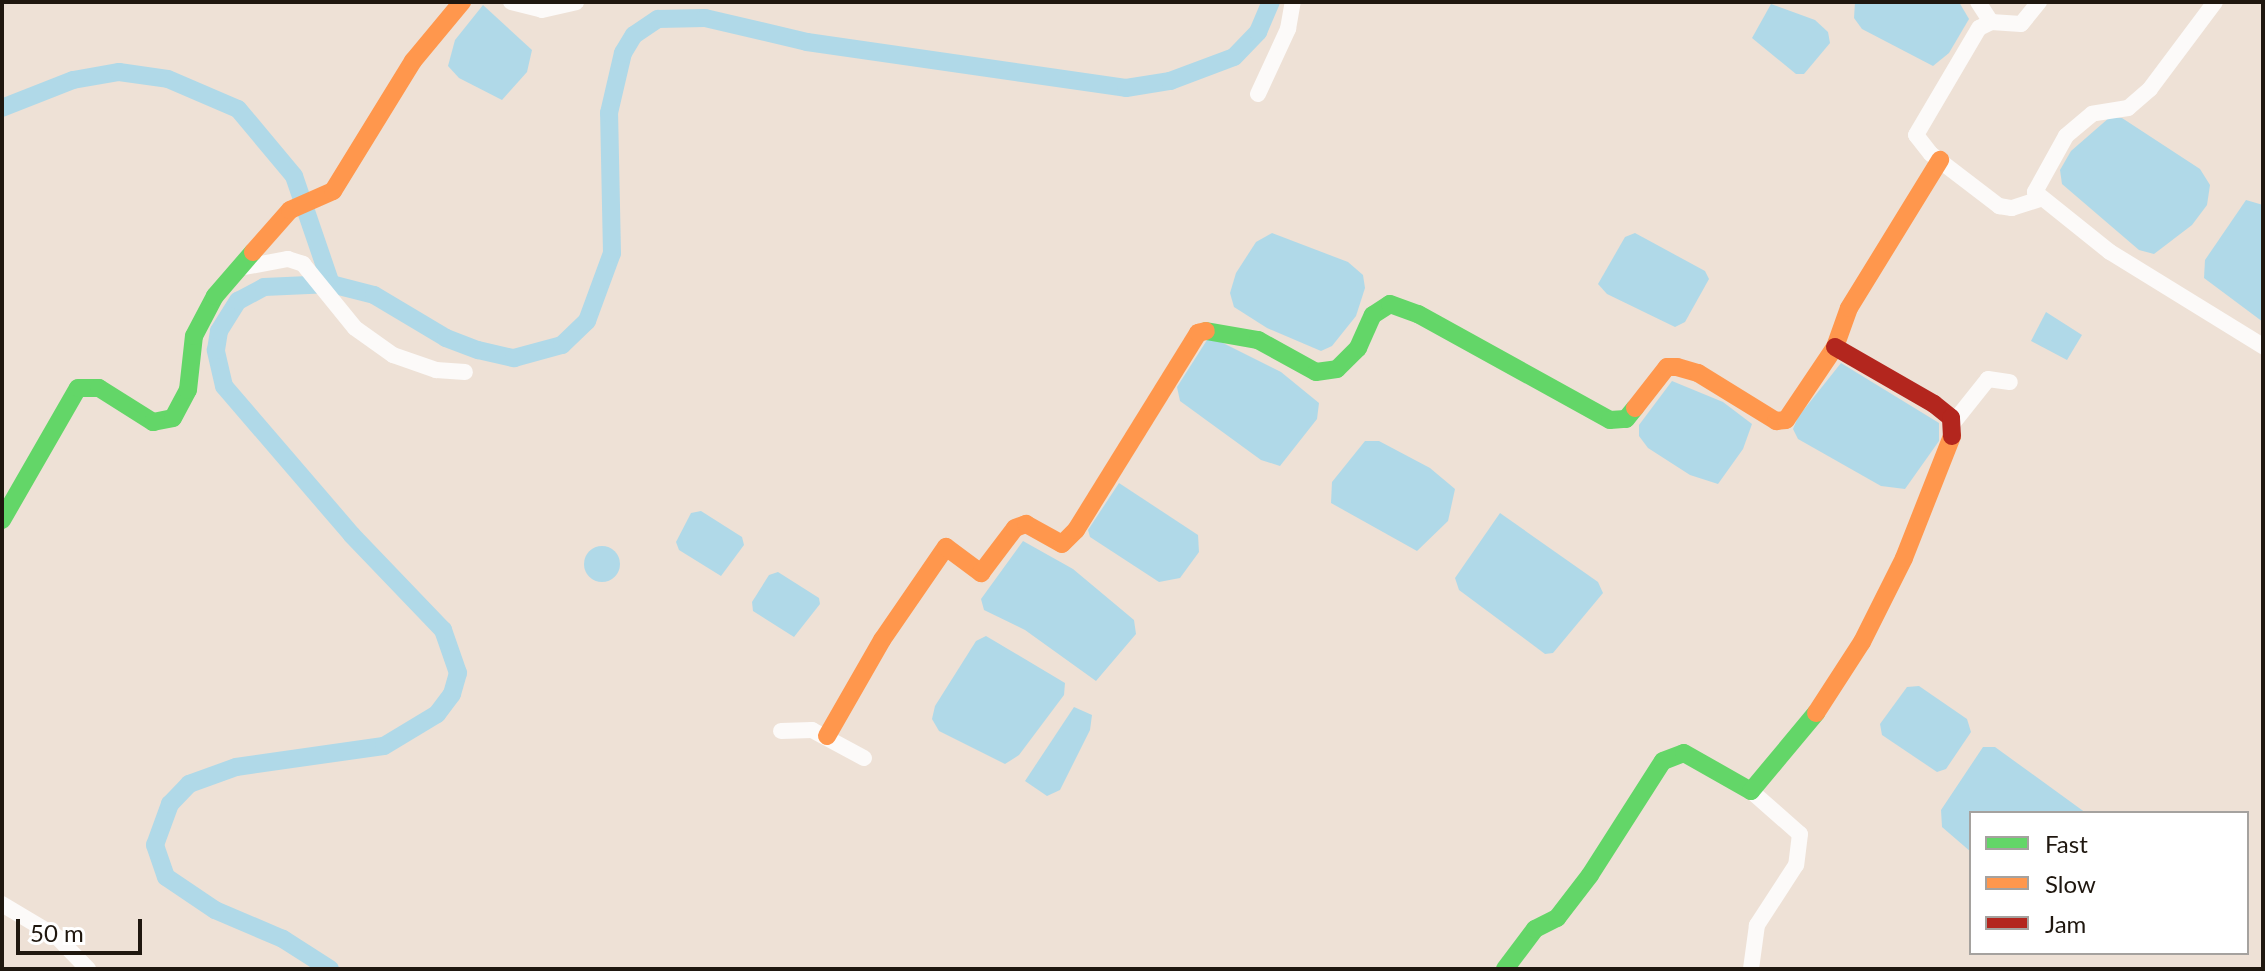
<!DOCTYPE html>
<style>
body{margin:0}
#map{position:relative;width:2265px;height:971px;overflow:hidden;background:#eee1d6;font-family:Lato,sans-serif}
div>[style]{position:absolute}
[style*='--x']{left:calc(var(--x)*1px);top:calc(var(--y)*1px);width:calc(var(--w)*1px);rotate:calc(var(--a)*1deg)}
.water>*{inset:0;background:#b0d9e8}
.round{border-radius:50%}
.canal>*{height:18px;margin:-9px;padding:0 9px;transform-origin:9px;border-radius:9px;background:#b0d9e8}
.street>*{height:16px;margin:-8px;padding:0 8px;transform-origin:8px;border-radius:8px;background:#fcfaf9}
.fast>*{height:18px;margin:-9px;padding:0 9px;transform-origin:9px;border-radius:9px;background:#63d668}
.slow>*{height:18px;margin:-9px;padding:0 9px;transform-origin:9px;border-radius:9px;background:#ff974d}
.jam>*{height:18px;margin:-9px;padding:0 9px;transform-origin:9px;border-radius:9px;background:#b3261e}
span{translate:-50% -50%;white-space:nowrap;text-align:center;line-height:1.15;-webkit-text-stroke:6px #fff;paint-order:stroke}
.frame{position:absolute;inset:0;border:4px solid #1f170f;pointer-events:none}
.legend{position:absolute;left:1969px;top:811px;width:280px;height:144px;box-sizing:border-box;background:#fff;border:2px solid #a5a29f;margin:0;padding:10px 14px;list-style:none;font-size:24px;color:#1f170f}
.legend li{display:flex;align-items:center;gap:16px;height:40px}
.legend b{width:40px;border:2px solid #a5a29f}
.scale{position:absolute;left:16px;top:919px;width:126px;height:36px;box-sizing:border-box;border:4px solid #1f170f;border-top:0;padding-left:10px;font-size:24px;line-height:28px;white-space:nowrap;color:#1f170f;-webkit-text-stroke:6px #fff;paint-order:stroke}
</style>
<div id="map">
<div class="water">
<div style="clip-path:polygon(1855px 2px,1959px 2px,1969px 19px,1949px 53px,1933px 66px,1862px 29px,1854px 18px)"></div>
<div style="clip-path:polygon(1771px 4px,1815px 20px,1828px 32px,1830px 43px,1804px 74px,1796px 74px,1752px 38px)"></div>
<div style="clip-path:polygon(483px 5px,532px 50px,527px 72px,502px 100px,459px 78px,448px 66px,455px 40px)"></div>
<div style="clip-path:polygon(2110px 117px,2122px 118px,2200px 169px,2210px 185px,2207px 205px,2192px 225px,2154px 254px,2139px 250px,2062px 184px,2060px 170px,2071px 151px)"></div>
<div style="clip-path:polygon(2246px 200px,2263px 205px,2263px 322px,2204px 278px,2205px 260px)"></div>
<div style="clip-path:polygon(1272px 233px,1348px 262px,1363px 275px,1365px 288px,1356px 316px,1332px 346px,1321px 351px,1267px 328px,1234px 307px,1230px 293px,1236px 273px,1256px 242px)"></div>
<div style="clip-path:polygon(1635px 233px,1705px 271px,1709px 279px,1685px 322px,1675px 327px,1607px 294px,1598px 284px,1625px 237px)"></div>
<div style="clip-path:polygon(2046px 312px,2082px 335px,2067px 360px,2031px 341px)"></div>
<div style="clip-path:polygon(1207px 340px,1217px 340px,1281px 372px,1319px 403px,1317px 419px,1280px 466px,1261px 460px,1180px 401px,1177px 387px)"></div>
<div style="clip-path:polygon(1841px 363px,1939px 423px,1939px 441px,1905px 489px,1881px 486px,1798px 439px,1793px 429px,1798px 417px)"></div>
<div style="clip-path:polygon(1672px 381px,1723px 402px,1752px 424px,1743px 449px,1718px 484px,1690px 475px,1648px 448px,1639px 436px,1639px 425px)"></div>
<div style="clip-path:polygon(1365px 441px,1379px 441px,1430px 468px,1455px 489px,1448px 521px,1417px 551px,1331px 503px,1332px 482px)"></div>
<div style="clip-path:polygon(1119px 483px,1198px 535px,1199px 552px,1180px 578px,1159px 582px,1090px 537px,1088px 530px)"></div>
<div style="clip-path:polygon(701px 511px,742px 537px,744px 545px,721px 576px,679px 550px,676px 542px,691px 513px)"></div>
<div style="clip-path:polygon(1500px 513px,1598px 582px,1603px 593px,1553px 653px,1545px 654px,1459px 590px,1455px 578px)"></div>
<div style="clip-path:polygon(1023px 541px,1073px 569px,1134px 620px,1136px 634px,1096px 681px,1025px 630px,984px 610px,981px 599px)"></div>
<div class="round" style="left:584px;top:546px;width:36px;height:36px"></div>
<div style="clip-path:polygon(778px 572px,819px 598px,820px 604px,794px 637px,753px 611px,752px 602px,769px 575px)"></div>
<div style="clip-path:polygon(986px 636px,1065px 683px,1064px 695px,1019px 755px,1005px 764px,939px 731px,932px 719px,935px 706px,976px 641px)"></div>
<div style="clip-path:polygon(1919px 686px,1967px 719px,1971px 732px,1946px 769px,1937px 772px,1882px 735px,1880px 724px,1907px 687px)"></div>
<div style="clip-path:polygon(1074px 707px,1092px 715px,1090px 730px,1060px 790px,1047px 796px,1025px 781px)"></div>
<div style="clip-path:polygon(1983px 747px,1995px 747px,2086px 813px,1971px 813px,1971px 852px,1942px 827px,1941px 810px)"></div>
</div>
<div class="canal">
<div style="--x:2;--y:108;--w:76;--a:-21.5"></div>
<div style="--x:73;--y:80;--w:47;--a:-9.9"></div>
<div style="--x:119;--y:72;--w:49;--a:8.1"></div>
<div style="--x:168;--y:79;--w:76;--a:23.2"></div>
<div style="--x:238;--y:109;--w:87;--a:50.1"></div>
<div style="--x:294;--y:176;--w:114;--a:71.1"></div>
<div style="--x:330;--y:969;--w:56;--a:-147.4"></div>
<div style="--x:283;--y:939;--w:74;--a:-156.9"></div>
<div style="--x:215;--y:910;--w:59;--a:-146"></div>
<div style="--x:166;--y:877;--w:34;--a:-109"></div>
<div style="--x:155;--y:845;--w:44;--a:-69.9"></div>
<div style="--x:170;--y:804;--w:28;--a:-46"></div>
<div style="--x:189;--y:784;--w:50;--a:-19.9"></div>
<div style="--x:236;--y:767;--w:149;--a:-8.1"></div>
<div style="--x:384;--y:746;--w:62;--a:-31.1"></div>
<div style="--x:437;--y:714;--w:25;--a:-53"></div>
<div style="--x:452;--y:694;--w:22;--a:-74"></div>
<div style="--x:458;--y:673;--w:46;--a:-109.2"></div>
<div style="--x:443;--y:630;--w:132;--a:-133.8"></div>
<div style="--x:352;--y:535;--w:196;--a:-130.7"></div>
<div style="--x:224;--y:386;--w:37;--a:-103"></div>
<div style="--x:216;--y:350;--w:19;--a:-81"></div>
<div style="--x:219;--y:331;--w:36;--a:-58"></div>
<div style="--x:238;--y:301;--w:30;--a:-28"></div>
<div style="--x:264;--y:287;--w:67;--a:-2.6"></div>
<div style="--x:331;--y:284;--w:44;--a:14.3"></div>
<div style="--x:374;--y:295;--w:84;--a:30.8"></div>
<div style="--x:446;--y:338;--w:34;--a:21"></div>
<div style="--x:478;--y:350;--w:37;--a:13"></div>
<div style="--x:514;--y:358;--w:50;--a:-15.2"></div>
<div style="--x:562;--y:345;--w:35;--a:-44"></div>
<div style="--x:587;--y:321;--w:72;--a:-69.8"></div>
<div style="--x:612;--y:253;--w:140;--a:-91.2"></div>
<div style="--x:609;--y:113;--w:62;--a:-76.9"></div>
<div style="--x:623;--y:53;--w:21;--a:-59"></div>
<div style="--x:634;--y:35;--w:29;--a:-34"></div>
<div style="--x:658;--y:19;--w:47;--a:-1.2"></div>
<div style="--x:705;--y:18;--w:105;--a:13.2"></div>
<div style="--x:807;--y:42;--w:322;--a:8.2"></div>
<div style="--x:1126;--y:88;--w:45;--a:-9"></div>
<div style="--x:1170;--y:81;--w:68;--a:-20.6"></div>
<div style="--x:1234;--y:57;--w:35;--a:-46"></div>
<div style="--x:1258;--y:32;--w:33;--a:-67"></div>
</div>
<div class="street">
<div style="--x:511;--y:2;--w:32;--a:14"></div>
<div style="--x:542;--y:10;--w:35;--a:-13"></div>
<div style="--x:1978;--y:2;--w:24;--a:57"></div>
<div style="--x:2039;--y:2;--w:28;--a:129"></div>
<div style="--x:2021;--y:24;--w:30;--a:-176"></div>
<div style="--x:1991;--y:22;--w:13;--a:153"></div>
<div style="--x:1979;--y:28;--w:124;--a:120.5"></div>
<div style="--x:1916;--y:135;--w:24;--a:52"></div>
<div style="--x:1931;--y:154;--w:86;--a:37.4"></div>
<div style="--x:1999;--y:206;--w:13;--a:9"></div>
<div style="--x:2012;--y:208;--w:29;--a:-18"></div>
<div style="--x:2215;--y:2;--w:109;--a:126.8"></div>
<div style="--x:2150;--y:89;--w:29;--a:139"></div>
<div style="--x:2128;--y:108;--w:36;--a:171"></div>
<div style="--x:2092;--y:114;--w:34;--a:140"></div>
<div style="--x:2066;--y:136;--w:64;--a:119"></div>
<div style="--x:2035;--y:192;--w:96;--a:38.7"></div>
<div style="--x:2110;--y:252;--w:180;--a:31.6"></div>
<div style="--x:1258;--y:94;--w:72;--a:-65.2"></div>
<div style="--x:1288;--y:29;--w:27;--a:-80"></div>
<div style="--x:239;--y:268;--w:50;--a:-10.4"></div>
<div style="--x:288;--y:259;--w:16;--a:18"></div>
<div style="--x:303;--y:264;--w:82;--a:50.9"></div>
<div style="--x:355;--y:328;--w:47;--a:35.4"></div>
<div style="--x:393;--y:355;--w:46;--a:19.2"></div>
<div style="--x:436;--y:370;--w:29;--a:4"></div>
<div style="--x:1953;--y:423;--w:56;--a:-51.5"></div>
<div style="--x:1988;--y:379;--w:22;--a:8"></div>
<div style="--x:781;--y:731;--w:31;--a:-2"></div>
<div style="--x:812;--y:730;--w:59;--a:28.3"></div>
<div style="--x:1751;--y:791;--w:65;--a:41.3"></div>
<div style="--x:1800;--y:834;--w:31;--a:97"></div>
<div style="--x:1796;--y:865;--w:72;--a:123"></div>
<div style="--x:1757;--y:925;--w:44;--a:97.8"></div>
<div style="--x:2;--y:904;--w:64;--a:31"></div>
<div style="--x:57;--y:937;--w:45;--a:45.9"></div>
</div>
<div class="fast">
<div style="--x:1206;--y:331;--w:53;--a:9.8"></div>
<div style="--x:1258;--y:340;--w:66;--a:28.9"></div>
<div style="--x:1316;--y:372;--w:21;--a:-8"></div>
<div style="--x:1337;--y:369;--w:30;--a:-45"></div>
<div style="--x:1358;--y:348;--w:36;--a:-66"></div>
<div style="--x:1373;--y:315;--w:20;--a:-33"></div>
<div style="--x:1390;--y:304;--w:30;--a:20"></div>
<div style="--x:1418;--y:314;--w:219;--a:28.9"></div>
<div style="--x:1610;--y:420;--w:16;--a:-4"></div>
<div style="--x:1626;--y:419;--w:14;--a:-51"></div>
<div style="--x:2;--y:520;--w:152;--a:-60.1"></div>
<div style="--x:78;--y:388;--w:21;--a:0"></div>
<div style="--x:99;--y:388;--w:64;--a:32.2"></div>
<div style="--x:153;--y:422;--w:20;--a:-11"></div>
<div style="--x:173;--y:418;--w:32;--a:-62"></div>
<div style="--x:188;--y:390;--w:54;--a:-83.7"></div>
<div style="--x:194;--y:336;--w:45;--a:-62.3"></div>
<div style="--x:215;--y:296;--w:58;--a:-49.2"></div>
<div style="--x:1505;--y:969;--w:50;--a:-53.1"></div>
<div style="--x:1535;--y:929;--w:25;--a:-27"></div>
<div style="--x:1557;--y:918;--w:54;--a:-52.5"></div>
<div style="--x:1590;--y:875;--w:135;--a:-57.4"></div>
<div style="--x:1663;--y:761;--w:22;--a:-21"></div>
<div style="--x:1684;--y:753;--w:77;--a:29.6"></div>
<div style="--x:1751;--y:791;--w:102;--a:-50.2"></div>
</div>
<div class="slow">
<div style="--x:253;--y:252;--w:56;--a:-48.6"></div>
<div style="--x:290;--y:210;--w:47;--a:-23.8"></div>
<div style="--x:333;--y:191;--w:153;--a:-58.4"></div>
<div style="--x:413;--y:61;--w:77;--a:-50.3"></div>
<div style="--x:1635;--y:408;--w:52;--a:-52"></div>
<div style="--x:1667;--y:367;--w:10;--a:0"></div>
<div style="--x:1677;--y:367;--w:22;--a:16"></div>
<div style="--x:1698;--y:373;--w:92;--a:31.6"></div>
<div style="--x:1776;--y:421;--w:10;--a:-6"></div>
<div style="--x:1786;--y:420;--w:88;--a:-56.1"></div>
<div style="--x:1835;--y:347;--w:41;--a:-70.3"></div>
<div style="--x:1849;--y:308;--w:174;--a:-58.4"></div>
<div style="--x:1816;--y:713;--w:85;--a:-57.1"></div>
<div style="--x:1862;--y:642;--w:94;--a:-63.4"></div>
<div style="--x:1904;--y:558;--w:131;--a:-68.5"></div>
<div style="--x:827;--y:736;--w:111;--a:-60.2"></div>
<div style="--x:882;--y:640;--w:113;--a:-55.5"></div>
<div style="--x:946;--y:547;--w:44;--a:36.6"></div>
<div style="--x:981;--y:573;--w:56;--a:-52.9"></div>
<div style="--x:1015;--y:528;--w:12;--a:-20"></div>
<div style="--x:1026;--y:524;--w:41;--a:29.1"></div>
<div style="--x:1062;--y:544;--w:20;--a:-45"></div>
<div style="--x:1076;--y:530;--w:232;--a:-58.2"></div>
<div style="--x:1198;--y:333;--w:8;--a:-14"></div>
</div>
<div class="jam">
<div style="--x:1835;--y:347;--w:114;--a:29.9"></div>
<div style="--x:1934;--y:404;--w:22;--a:39"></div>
<div style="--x:1951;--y:418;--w:18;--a:87"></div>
</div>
<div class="frame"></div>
<ul class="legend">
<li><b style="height:10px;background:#63d668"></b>Fast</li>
<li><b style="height:10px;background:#ff974d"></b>Slow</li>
<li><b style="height:10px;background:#b3261e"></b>Jam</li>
</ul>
<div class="scale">50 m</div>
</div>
